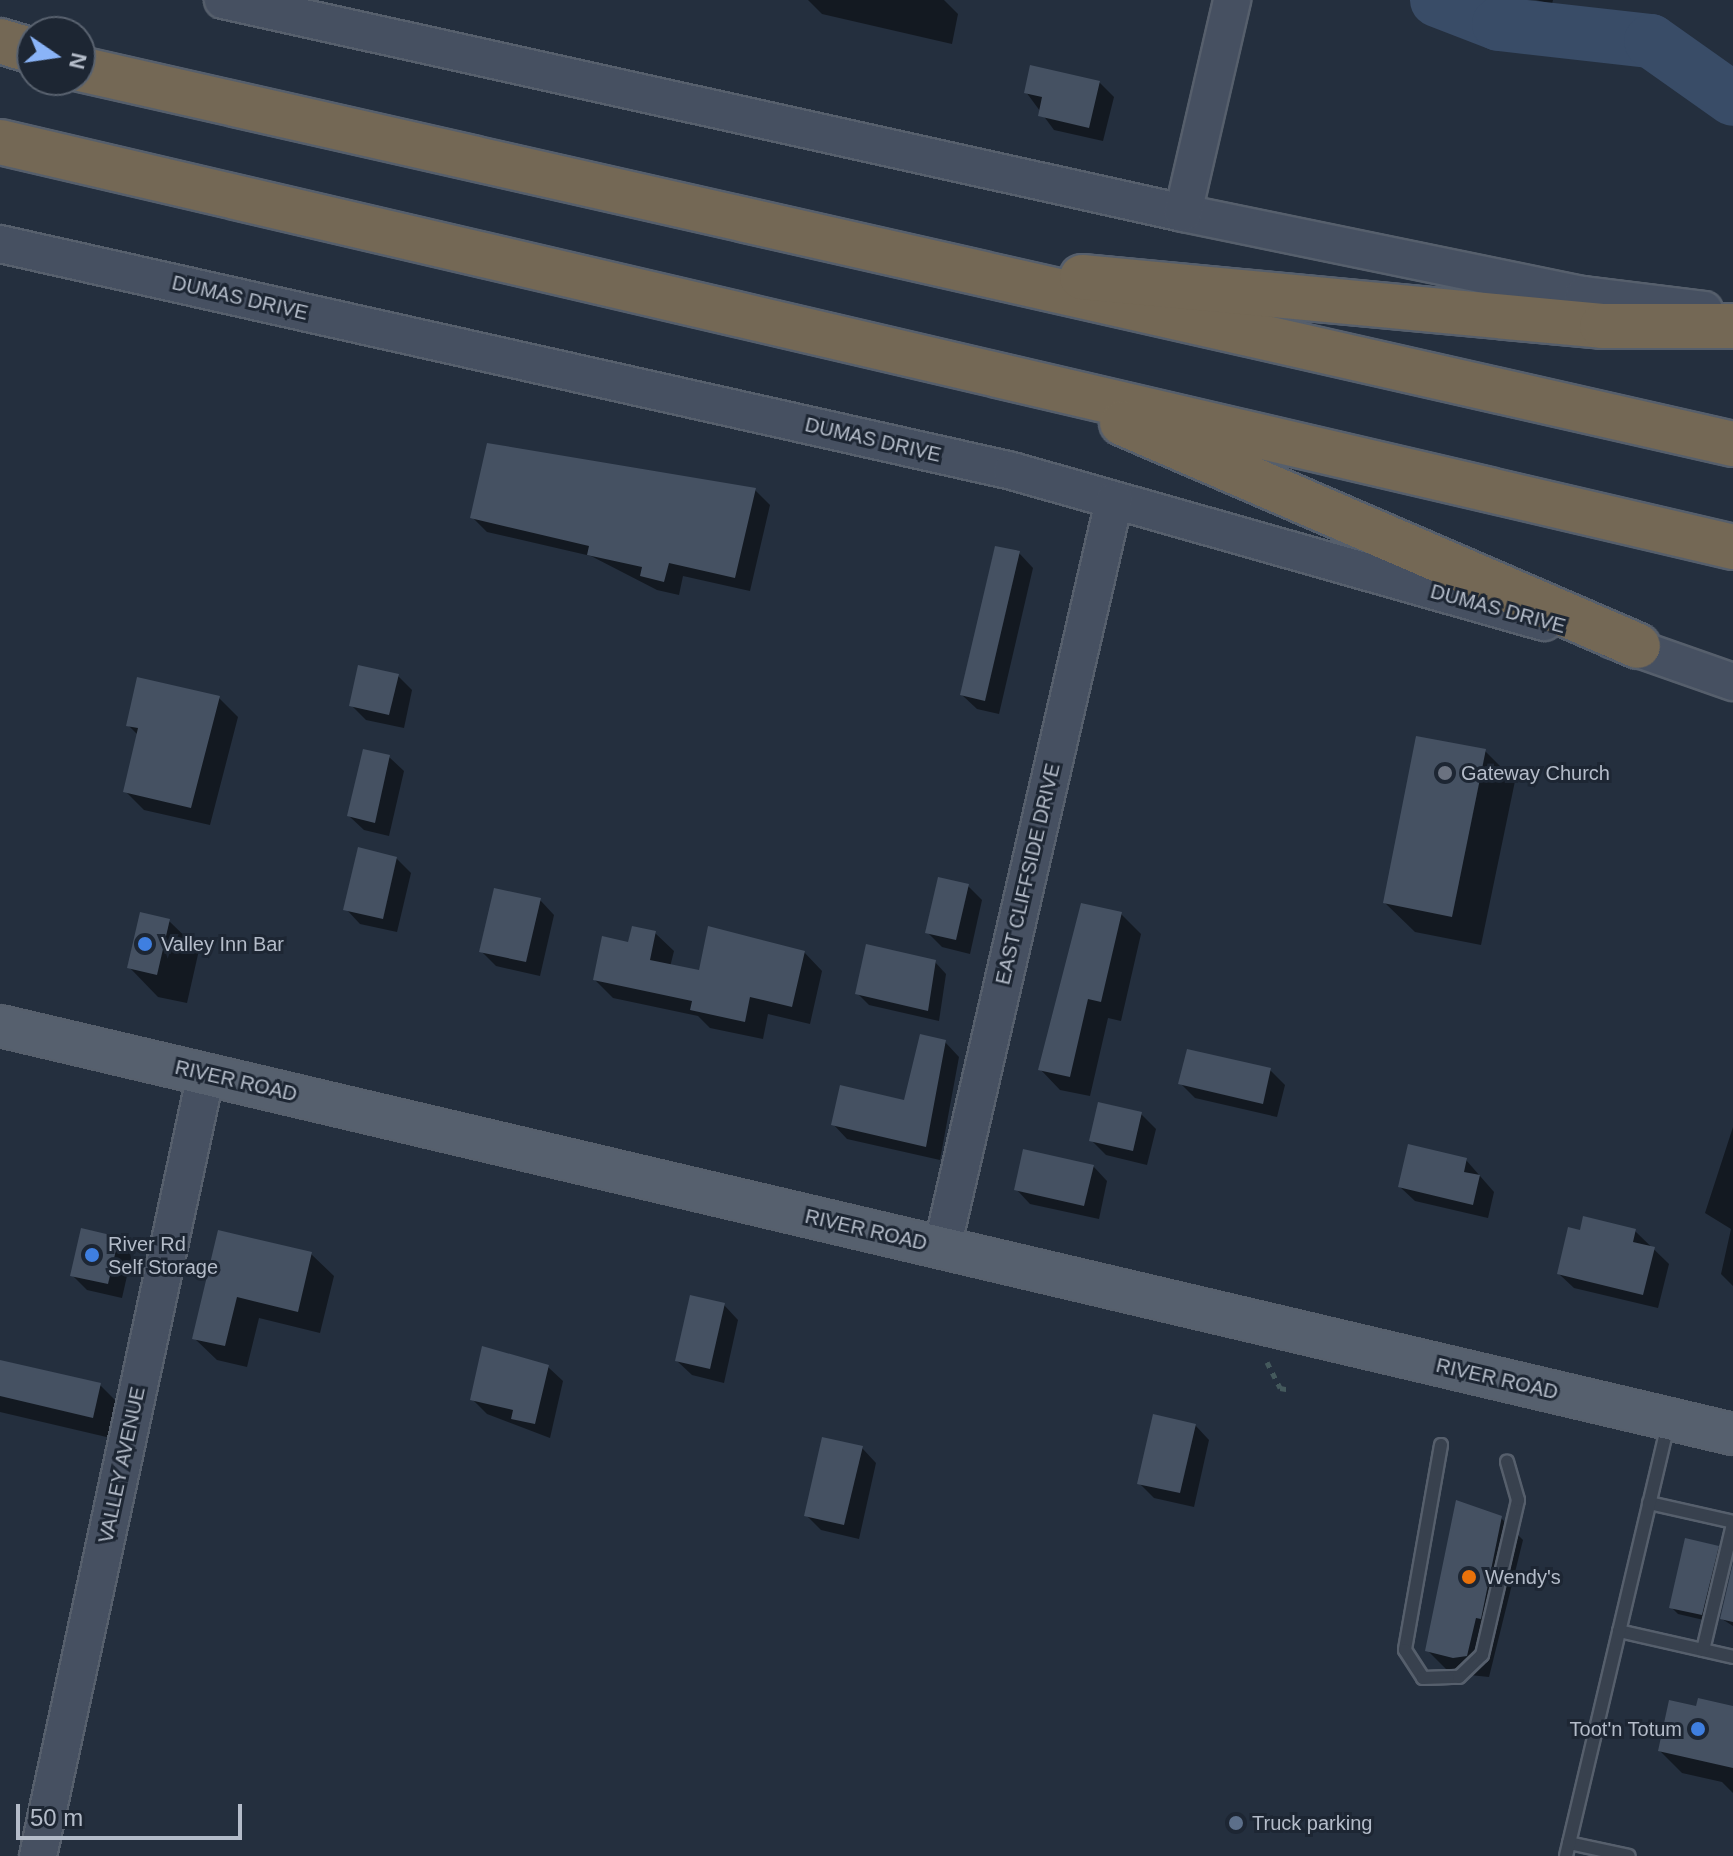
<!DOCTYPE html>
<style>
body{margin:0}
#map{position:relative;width:1733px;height:1856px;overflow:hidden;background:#242f3e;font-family:Arial,sans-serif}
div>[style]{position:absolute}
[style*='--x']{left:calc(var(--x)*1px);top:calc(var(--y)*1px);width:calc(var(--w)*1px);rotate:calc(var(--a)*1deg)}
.shadow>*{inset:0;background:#0007}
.river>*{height:54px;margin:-27px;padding:0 27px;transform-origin:27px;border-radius:27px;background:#394c67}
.building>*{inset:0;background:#455162}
.path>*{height:5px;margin-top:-2.5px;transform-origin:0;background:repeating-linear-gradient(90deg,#44595c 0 6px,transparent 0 12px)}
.roads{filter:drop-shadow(2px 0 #565f6c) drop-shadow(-2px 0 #565f6c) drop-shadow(0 2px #565f6c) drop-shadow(0 -2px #565f6c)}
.lane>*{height:12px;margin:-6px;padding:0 6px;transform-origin:6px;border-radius:6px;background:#38414e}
.secondary>*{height:36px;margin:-18px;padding:0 18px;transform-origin:18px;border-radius:18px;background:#465061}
.primary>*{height:40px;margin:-20px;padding:0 20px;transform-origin:20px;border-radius:20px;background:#56606e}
.highway>*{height:44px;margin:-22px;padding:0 22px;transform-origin:22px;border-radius:22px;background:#746855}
.dots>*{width:22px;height:22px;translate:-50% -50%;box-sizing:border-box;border:4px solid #1d2633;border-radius:50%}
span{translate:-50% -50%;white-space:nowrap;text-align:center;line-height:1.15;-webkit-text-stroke:6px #1d2633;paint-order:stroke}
.street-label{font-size:20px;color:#b4bcc9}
.poi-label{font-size:20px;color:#b4bcc9}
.left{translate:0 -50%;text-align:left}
.right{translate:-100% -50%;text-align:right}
.north{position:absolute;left:16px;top:16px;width:80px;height:80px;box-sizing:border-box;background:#1d2633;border:2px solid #59626f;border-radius:50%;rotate:103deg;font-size:22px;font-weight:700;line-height:32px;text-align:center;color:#b4bcc9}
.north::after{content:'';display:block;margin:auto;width:28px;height:36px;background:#8ab4f8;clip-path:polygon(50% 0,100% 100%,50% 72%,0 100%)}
.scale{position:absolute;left:16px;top:1804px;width:226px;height:36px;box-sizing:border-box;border:4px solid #b4bcc9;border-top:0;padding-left:10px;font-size:24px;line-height:28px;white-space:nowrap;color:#b4bcc9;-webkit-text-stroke:6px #1d2633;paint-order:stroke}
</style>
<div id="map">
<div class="shadow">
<div style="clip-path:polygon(808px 0,944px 0,958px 14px,952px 44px,822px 14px)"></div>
<div style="clip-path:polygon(1536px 0,1553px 0,1552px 4px)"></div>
<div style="clip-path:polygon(1099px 82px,1114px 97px,1103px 141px,1054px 130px,1026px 92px)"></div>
<div style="clip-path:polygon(755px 490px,770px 505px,750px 591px,683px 576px,679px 595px,657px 590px,591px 556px,487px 532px,472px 517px)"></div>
<div style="clip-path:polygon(1019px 553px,1033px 568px,999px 714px,977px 709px,962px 695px)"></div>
<div style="clip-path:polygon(398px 676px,412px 690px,404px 728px,366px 720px,351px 705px)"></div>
<div style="clip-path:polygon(219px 698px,238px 717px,210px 825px,144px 810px,125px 791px,138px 735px,128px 725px)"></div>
<div style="clip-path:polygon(1485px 751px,1515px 781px,1481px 945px,1415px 932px,1385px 903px)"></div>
<div style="clip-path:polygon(389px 757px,404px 771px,389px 836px,364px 830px,349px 816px)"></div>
<div style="clip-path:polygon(396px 858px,411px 873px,397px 932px,360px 924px,346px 909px)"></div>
<div style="clip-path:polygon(968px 886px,982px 900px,970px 954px,942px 947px,927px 932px)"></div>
<div style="clip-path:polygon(540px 900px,554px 915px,540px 976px,496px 966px,481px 951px)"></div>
<div style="clip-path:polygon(1121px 914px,1141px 934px,1121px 1021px,1108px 1018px,1090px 1096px,1060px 1090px,1040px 1069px)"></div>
<div style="clip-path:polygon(169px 921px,199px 950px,187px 1003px,158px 997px,129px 967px)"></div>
<div style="clip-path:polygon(655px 933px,674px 951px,670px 967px,700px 973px,804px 952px,822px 971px,810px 1024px,768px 1014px,763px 1039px,710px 1028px,698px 1016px,613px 998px,595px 980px,630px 944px)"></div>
<div style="clip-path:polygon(935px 962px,946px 974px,939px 1021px,869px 1005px,857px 993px)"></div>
<div style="clip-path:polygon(945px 1042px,959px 1057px,940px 1160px,847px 1139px,833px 1124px,905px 1102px)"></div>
<div style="clip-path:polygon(1270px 1070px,1285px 1085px,1277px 1117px,1195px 1098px,1181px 1084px)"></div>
<div style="clip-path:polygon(1141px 1114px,1156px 1129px,1147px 1165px,1106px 1155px,1091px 1140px)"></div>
<div style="clip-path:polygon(1733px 1127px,1733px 1286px,1721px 1274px,1731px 1229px,1705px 1213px)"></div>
<div style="clip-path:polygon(1466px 1160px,1494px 1192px,1488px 1218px,1415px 1201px,1400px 1187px)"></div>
<div style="clip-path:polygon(1093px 1166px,1107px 1181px,1099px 1219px,1030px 1204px,1016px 1189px)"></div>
<div style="clip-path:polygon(1635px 1231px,1669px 1264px,1658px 1308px,1574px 1288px,1559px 1274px,1581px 1232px)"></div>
<div style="clip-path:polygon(220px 1232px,311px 1254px,334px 1276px,320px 1333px,259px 1318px,247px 1367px,217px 1360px,194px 1338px)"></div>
<div style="clip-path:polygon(118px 1239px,132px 1254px,122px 1298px,87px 1290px,72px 1275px)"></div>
<div style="clip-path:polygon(724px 1305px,738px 1320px,724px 1383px,692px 1375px,677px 1361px)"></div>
<div style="clip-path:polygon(0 1362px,100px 1385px,122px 1407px,115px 1439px,0 1412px)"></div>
<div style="clip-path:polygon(548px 1367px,563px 1381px,550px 1438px,487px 1414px,472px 1399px)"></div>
<div style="clip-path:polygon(1195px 1425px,1209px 1440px,1194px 1507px,1154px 1498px,1139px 1483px)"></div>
<div style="clip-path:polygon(862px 1448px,876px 1463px,859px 1539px,821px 1530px,806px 1515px)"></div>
<div style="clip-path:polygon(1501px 1518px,1523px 1540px,1489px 1677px,1450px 1673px,1428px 1651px)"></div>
<div style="clip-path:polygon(1718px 1548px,1724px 1554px,1708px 1621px,1678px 1614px,1671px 1607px)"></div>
<div style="clip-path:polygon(1733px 1571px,1733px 1626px,1722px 1619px)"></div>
<div style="clip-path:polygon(1697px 1708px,1733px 1708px,1733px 1793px,1722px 1782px,1682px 1773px,1660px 1751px)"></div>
</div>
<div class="river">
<div style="--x:1437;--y:0;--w:66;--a:21.2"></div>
<div style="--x:1499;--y:24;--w:153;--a:6.4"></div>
<div style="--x:1651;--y:41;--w:100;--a:35.3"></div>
</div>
<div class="building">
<div style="clip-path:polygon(1030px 65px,1100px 81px,1089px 128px,1038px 116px,1042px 97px,1024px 93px)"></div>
<div style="clip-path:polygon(487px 443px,756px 488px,735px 578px,669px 563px,664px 582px,640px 576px,642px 567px,587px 555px,589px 546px,470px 518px)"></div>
<div style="clip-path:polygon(995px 546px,1020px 551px,985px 701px,960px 695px)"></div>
<div style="clip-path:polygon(358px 665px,399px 674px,389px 715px,349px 706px)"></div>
<div style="clip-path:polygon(137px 677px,220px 696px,191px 808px,123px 792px,138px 728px,126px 726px)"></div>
<div style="clip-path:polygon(1416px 736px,1486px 749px,1452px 917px,1383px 903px)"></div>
<div style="clip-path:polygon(363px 749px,390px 755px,375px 823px,347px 816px)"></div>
<div style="clip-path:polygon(358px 847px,397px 857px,383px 919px,343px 910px)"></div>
<div style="clip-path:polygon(938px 877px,969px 884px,956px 940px,925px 933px)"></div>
<div style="clip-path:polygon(494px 888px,541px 898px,526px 962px,479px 952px)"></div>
<div style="clip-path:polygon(1081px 903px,1122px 912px,1101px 1002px,1088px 999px,1070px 1077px,1038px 1070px)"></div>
<div style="clip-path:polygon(140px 912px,170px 919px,157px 975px,127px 968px)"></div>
<div style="clip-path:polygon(632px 926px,656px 931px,650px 960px,699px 970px,708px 926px,805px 951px,792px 1007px,750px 997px,745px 1022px,690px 1010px,692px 1001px,593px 980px,602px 936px,628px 942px)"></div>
<div style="clip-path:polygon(866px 944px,936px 960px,928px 1011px,855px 994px)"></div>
<div style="clip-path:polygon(920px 1034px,946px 1040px,926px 1147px,831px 1125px,840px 1085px,904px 1100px)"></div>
<div style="clip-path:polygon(1187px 1049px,1271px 1068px,1263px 1104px,1178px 1084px)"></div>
<div style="clip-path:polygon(1098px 1102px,1142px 1112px,1133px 1151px,1089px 1141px)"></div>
<div style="clip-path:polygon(1408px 1144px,1467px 1158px,1464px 1172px,1480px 1175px,1473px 1205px,1398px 1187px)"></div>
<div style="clip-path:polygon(1023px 1149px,1094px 1165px,1084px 1206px,1014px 1190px)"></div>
<div style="clip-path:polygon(1583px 1216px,1636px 1229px,1633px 1242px,1655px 1247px,1643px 1295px,1557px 1274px,1568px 1227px,1580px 1230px)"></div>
<div style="clip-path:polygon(81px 1228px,119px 1237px,108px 1284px,70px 1276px)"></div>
<div style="clip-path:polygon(218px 1230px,312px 1252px,298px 1312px,237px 1297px,225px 1346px,192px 1339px)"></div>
<div style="clip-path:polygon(690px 1295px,725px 1303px,710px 1369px,675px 1361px)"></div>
<div style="clip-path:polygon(482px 1346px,549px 1365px,535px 1424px,511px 1419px,513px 1410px,470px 1400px)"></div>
<div style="clip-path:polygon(0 1360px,101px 1383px,93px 1418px,0 1396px)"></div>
<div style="clip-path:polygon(1153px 1414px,1196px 1424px,1180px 1493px,1137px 1484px)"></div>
<div style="clip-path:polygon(822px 1437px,863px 1446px,844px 1525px,804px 1516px)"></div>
<div style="clip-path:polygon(1456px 1500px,1502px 1516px,1481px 1619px,1476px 1618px,1467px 1656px,1453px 1658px,1425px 1651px)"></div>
<div style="clip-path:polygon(1685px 1538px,1719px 1546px,1702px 1615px,1669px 1608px)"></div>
<div style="clip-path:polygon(1733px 1563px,1733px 1622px,1720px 1619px)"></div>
<div style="clip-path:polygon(1698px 1698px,1733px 1706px,1733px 1768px,1658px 1751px,1669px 1700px,1696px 1706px)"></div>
</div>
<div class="path">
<div style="--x:1267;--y:1362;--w:29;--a:63"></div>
<div style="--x:1280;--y:1388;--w:11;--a:10"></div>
</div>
<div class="roads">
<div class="lane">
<div style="--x:1441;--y:1445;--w:208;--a:100"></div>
<div style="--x:1405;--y:1650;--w:33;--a:57"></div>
<div style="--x:1423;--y:1678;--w:36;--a:-2"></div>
<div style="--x:1459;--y:1677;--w:32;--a:-44"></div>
<div style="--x:1482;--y:1655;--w:159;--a:-76.9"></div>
<div style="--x:1518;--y:1500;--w:40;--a:-106"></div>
<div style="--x:1649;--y:1503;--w:86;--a:12.7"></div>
<div style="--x:1619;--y:1631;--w:117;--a:12.8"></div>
<div style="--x:1703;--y:1650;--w:130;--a:-76.6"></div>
<div style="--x:1569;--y:1843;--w:61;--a:12.2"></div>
<div style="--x:1566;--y:1856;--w:445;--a:-76.7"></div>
</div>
<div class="secondary">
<div style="--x:223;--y:0;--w:983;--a:12.51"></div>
<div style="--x:1183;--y:213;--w:409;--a:11.6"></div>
<div style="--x:1584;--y:295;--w:121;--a:7.1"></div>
<div style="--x:1183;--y:213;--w:219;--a:-77"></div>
<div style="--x:0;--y:244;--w:1037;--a:12.64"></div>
<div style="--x:1012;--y:471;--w:553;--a:15.85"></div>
<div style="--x:1613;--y:640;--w:127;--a:19.3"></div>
<div style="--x:942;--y:1248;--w:767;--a:-77.03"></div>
<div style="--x:38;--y:1856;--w:800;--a:-77.88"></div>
</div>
<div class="primary">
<div style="--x:0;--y:1026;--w:1780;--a:13.25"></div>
</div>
<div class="highway">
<div style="--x:0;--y:41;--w:34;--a:17"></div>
<div style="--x:80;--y:69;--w:1695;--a:12.78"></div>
<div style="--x:0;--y:142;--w:1780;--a:13.15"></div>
<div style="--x:1082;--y:277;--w:522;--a:5.38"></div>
<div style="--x:1602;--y:326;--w:131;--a:0"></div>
<div style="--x:1122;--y:423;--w:562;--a:23.37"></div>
</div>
</div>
<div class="dots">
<div style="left:1445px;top:773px;background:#6b7280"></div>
<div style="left:145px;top:944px;background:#3f7fe0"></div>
<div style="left:92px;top:1255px;background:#3f7fe0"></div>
<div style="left:1469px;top:1577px;background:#e8710a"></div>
<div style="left:1698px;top:1729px;background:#3f7fe0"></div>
<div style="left:1236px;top:1823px;background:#5c6f8a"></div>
</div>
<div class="street-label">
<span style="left:240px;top:298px;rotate:13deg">DUMAS DRIVE</span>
<span style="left:873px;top:440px;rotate:13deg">DUMAS DRIVE</span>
<span style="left:1498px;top:609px;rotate:15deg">DUMAS DRIVE</span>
<span style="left:1028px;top:874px;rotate:-77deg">EAST CLIFFSIDE DRIVE</span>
<span style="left:236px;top:1081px;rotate:13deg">RIVER ROAD</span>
<span style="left:866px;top:1230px;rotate:13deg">RIVER ROAD</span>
<span style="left:1497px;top:1379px;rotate:13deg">RIVER ROAD</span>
<span style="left:122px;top:1465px;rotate:-78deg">VALLEY AVENUE</span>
</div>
<div class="poi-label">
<span class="left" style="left:1461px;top:773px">Gateway Church</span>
<span class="left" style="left:161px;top:944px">Valley Inn Bar</span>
<span class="left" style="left:108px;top:1256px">River Rd<br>Self Storage</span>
<span class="left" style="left:1485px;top:1577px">Wendy's</span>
<span class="right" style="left:1682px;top:1729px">Toot'n Totum</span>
<span class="left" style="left:1252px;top:1823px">Truck parking</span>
</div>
<div class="north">N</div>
<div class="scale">50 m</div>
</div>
